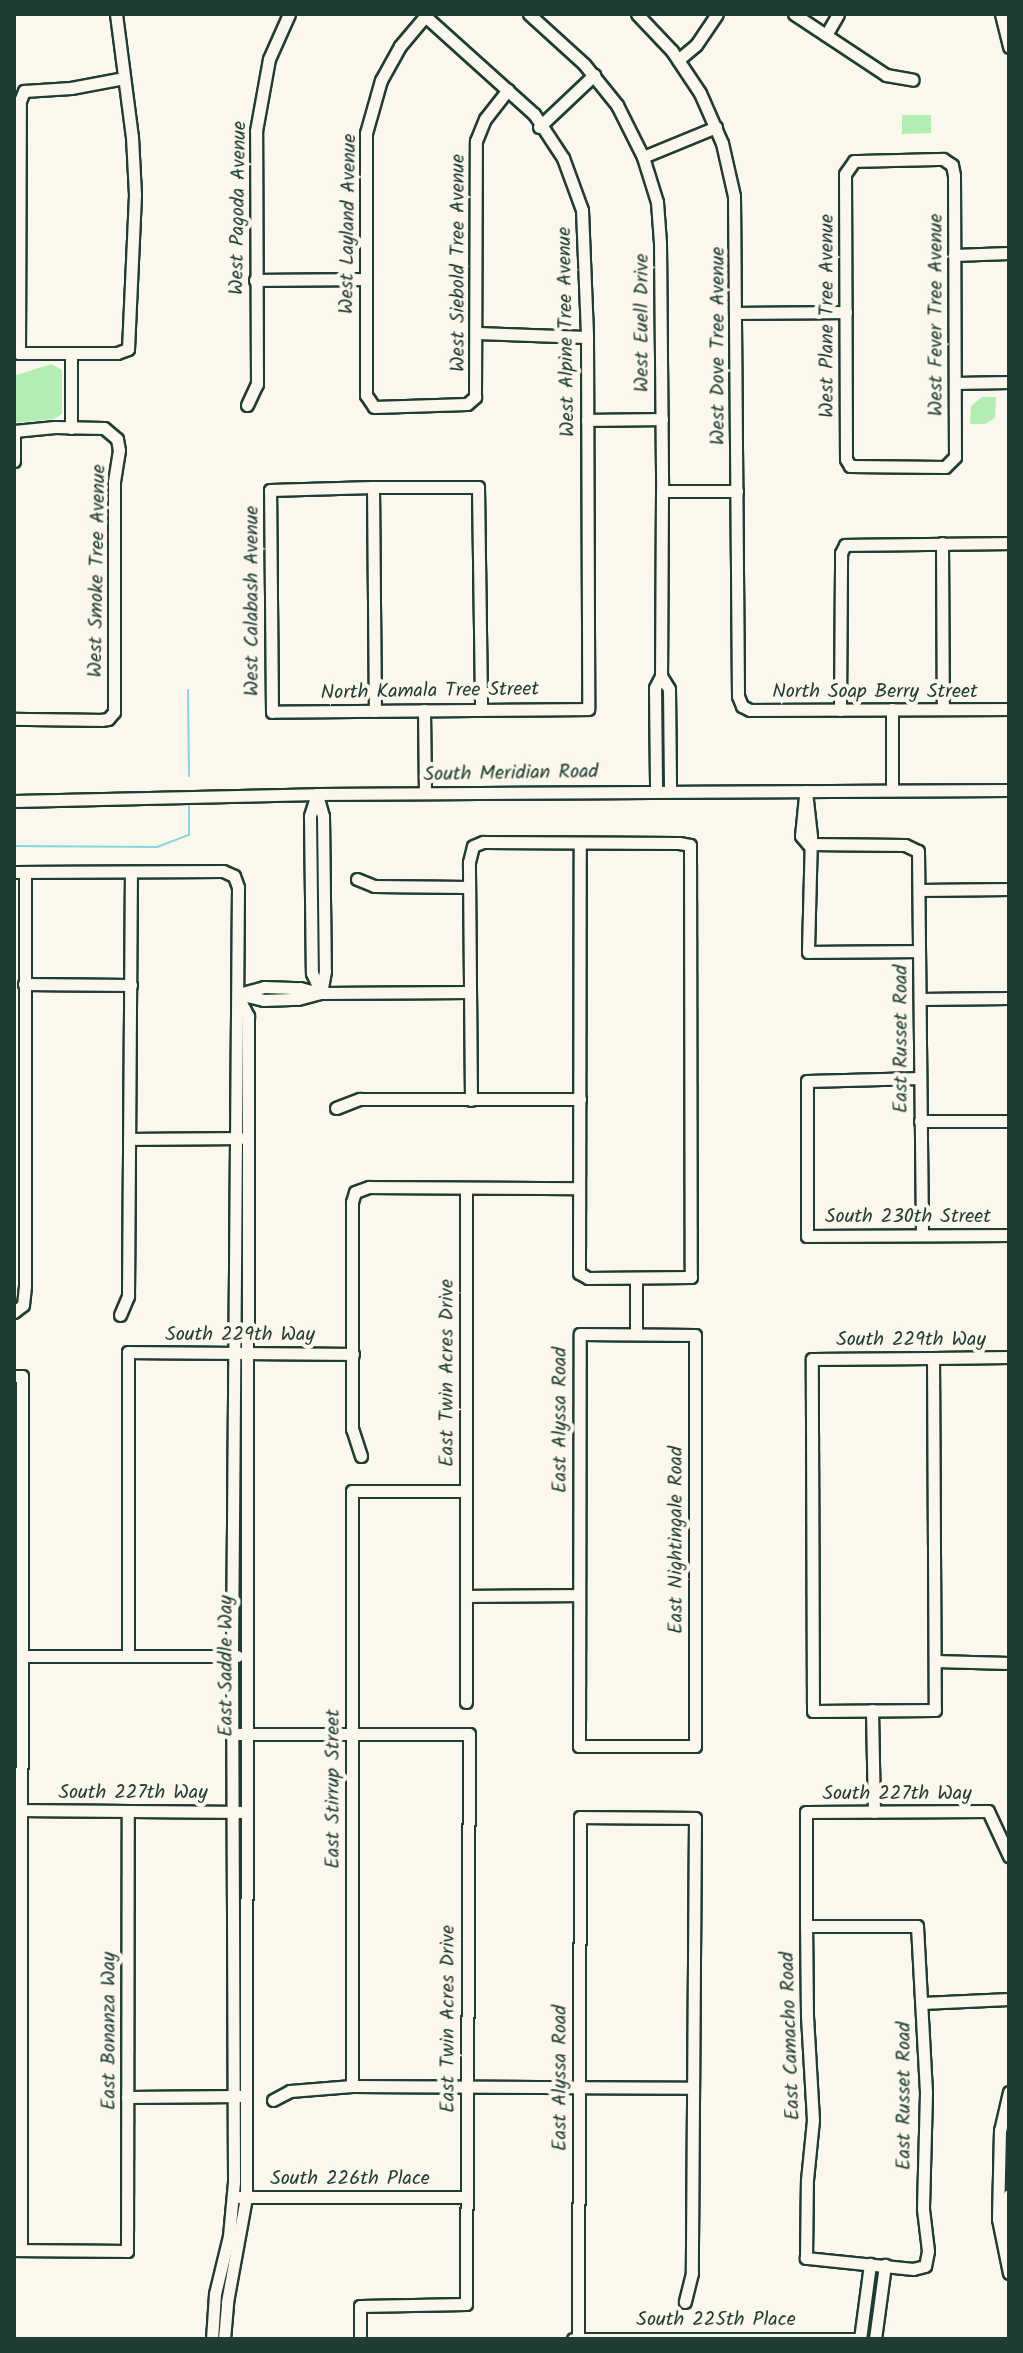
<!DOCTYPE html>
<style>
body{margin:0}
#map{position:relative;width:1023px;height:2353px;overflow:hidden;background:#fbf7ec;font-family:Kalam,sans-serif}
div>[style]{position:absolute}
[style*='--x']{left:calc(var(--x)*1px);top:calc(var(--y)*1px);width:calc(var(--w)*1px);rotate:calc(var(--a)*1deg)}
.green>*{inset:0;background:#b2eeb4}
.stream>*{height:2px;margin:-1px;padding:0 1px;transform-origin:1px;border-radius:1px;background:#86d6e2}
.roads{filter:drop-shadow(2px 0 #1f3d34) drop-shadow(-2px 0 #1f3d34) drop-shadow(0 2px #1f3d34) drop-shadow(0 -2px #1f3d34)}
.minor>*{height:11px;margin:-5.5px;padding:0 5.5px;transform-origin:5.5px;border-radius:5.5px;background:#fbf7ec}
span{translate:-50% -50%;white-space:nowrap;text-align:center;line-height:1.15;-webkit-text-stroke:8px #fbf7ec;paint-order:stroke}
.street-label{font-size:20px;color:#1f3d34}
.frame{position:absolute;inset:0;border:16px solid #1f3d34;pointer-events:none}
</style>
<div id="map">
<div class="green">
<div style="clip-path:polygon(902px 115px,931px 115px,931px 133px,902px 134px)"></div>
<div style="clip-path:polygon(51px 364px,62px 370px,62px 414px,54px 419px,14px 423px,14px 376px)"></div>
<div style="clip-path:polygon(982px 397px,996px 397px,995px 418px,985px 424px,970px 424px,971px 406px)"></div>
</div>
<div class="stream">
<div style="--x:188;--y:690;--w:86;--a:89.3"></div>
<div style="--x:14;--y:846;--w:143;--a:0.4"></div>
<div style="--x:157;--y:847;--w:34;--a:-21"></div>
<div style="--x:189;--y:835;--w:32;--a:-90"></div>
</div>
<div class="roads">
<div class="minor">
<div style="--x:116;--y:14;--w:124;--a:82.6"></div>
<div style="--x:132;--y:137;--w:58;--a:87"></div>
<div style="--x:135;--y:195;--w:154;--a:92.6"></div>
<div style="--x:128;--y:349;--w:12;--a:160"></div>
<div style="--x:117;--y:353;--w:98;--a:180"></div>
<div style="--x:19;--y:353;--w:252;--a:-89.8"></div>
<div style="--x:20;--y:101;--w:11;--a:-68"></div>
<div style="--x:24;--y:91;--w:47;--a:-3.7"></div>
<div style="--x:71;--y:88;--w:54;--a:-10.7"></div>
<div style="--x:427;--y:14;--w:42;--a:130.2"></div>
<div style="--x:400;--y:46;--w:39;--a:119"></div>
<div style="--x:381;--y:80;--w:55;--a:105.8"></div>
<div style="--x:366;--y:133;--w:262;--a:90"></div>
<div style="--x:366;--y:395;--w:14;--a:56"></div>
<div style="--x:374;--y:407;--w:93;--a:-1.8"></div>
<div style="--x:467;--y:404;--w:11;--a:-41"></div>
<div style="--x:475;--y:397;--w:256;--a:-89.8"></div>
<div style="--x:476;--y:141;--w:24;--a:-68"></div>
<div style="--x:485;--y:119;--w:37;--a:-52"></div>
<div style="--x:529;--y:14;--w:74;--a:42.3"></div>
<div style="--x:584;--y:64;--w:53;--a:51.2"></div>
<div style="--x:617;--y:105;--w:58;--a:63.4"></div>
<div style="--x:643;--y:157;--w:47;--a:72.7"></div>
<div style="--x:657;--y:202;--w:41;--a:85.8"></div>
<div style="--x:660;--y:243;--w:248;--a:89.5"></div>
<div style="--x:662;--y:491;--w:185;--a:90.3"></div>
<div style="--x:661;--y:676;--w:13;--a:117"></div>
<div style="--x:655;--y:688;--w:103;--a:89.4"></div>
<div style="--x:637;--y:14;--w:51;--a:46.6"></div>
<div style="--x:672;--y:51;--w:50;--a:56.3"></div>
<div style="--x:700;--y:93;--w:55;--a:66.3"></div>
<div style="--x:722;--y:143;--w:54;--a:77.2"></div>
<div style="--x:734;--y:196;--w:500;--a:89.54"></div>
<div style="--x:738;--y:696;--w:11;--a:68"></div>
<div style="--x:742;--y:706;--w:9;--a:27"></div>
<div style="--x:750;--y:710;--w:259;--a:-0.2"></div>
<div style="--x:794;--y:14;--w:110;--a:33.5"></div>
<div style="--x:886;--y:75;--w:27;--a:10"></div>
<div style="--x:1001;--y:14;--w:34;--a:76"></div>
<div style="--x:425;--y:16;--w:147;--a:42"></div>
<div style="--x:534;--y:114;--w:53;--a:56.6"></div>
<div style="--x:563;--y:158;--w:55;--a:69.9"></div>
<div style="--x:582;--y:210;--w:127;--a:87.7"></div>
<div style="--x:587;--y:337;--w:372;--a:89.8"></div>
<div style="--x:588;--y:709;--w:316;--a:179.5"></div>
<div style="--x:272;--y:712;--w:222;--a:-90.5"></div>
<div style="--x:270;--y:490;--w:103;--a:-1.7"></div>
<div style="--x:373;--y:487;--w:105;--a:0"></div>
<div style="--x:478;--y:487;--w:223;--a:89.2"></div>
<div style="--x:826;--y:35;--w:24;--a:-60"></div>
<div style="--x:678;--y:60;--w:23;--a:-40"></div>
<div style="--x:696;--y:45;--w:37;--a:-56"></div>
<div style="--x:539;--y:127;--w:76;--a:-43.4"></div>
<div style="--x:643;--y:157;--w:79;--a:-22.3"></div>
<div style="--x:943;--y:159;--w:11;--a:34"></div>
<div style="--x:952;--y:165;--w:10;--a:79"></div>
<div style="--x:954;--y:175;--w:282;--a:89.8"></div>
<div style="--x:955;--y:457;--w:14;--a:135"></div>
<div style="--x:945;--y:467;--w:95;--a:-179.4"></div>
<div style="--x:850;--y:466;--w:8;--a:-120"></div>
<div style="--x:846;--y:459;--w:285;--a:-90.2"></div>
<div style="--x:845;--y:174;--w:16;--a:-55"></div>
<div style="--x:854;--y:161;--w:89;--a:-1.3"></div>
<div style="--x:954;--y:255;--w:55;--a:-2.1"></div>
<div style="--x:255;--y:280;--w:110;--a:-0.5"></div>
<div style="--x:736;--y:313;--w:110;--a:-0.5"></div>
<div style="--x:476;--y:333;--w:111;--a:2.1"></div>
<div style="--x:955;--y:383;--w:54;--a:-1.1"></div>
<div style="--x:247;--y:405;--w:23;--a:-65"></div>
<div style="--x:257;--y:384;--w:253;--a:-90.2"></div>
<div style="--x:256;--y:131;--w:73;--a:-79.8"></div>
<div style="--x:269;--y:59;--w:49;--a:-66"></div>
<div style="--x:587;--y:420;--w:75;--a:-0.8"></div>
<div style="--x:71;--y:428;--w:75;--a:-90"></div>
<div style="--x:14;--y:431;--w:41;--a:-5.6"></div>
<div style="--x:55;--y:427;--w:49;--a:1.2"></div>
<div style="--x:104;--y:428;--w:17;--a:40"></div>
<div style="--x:117;--y:439;--w:11;--a:80"></div>
<div style="--x:119;--y:450;--w:32;--a:99"></div>
<div style="--x:114;--y:482;--w:230;--a:90"></div>
<div style="--x:114;--y:712;--w:9;--a:131"></div>
<div style="--x:108;--y:719;--w:7;--a:172"></div>
<div style="--x:101;--y:720;--w:87;--a:-179.3"></div>
<div style="--x:14;--y:461;--w:30;--a:-90"></div>
<div style="--x:373;--y:487;--w:224;--a:89.5"></div>
<div style="--x:662;--y:491;--w:75;--a:0"></div>
<div style="--x:942;--y:543;--w:166;--a:89.7"></div>
<div style="--x:661;--y:676;--w:15;--a:58"></div>
<div style="--x:669;--y:689;--w:101;--a:89.4"></div>
<div style="--x:892;--y:709;--w:81;--a:90"></div>
<div style="--x:424;--y:710;--w:83;--a:89.3"></div>
<div style="--x:840;--y:710;--w:157;--a:-89.6"></div>
<div style="--x:841;--y:553;--w:9;--a:-63"></div>
<div style="--x:845;--y:545;--w:164;--a:-0.7"></div>
<div style="--x:806;--y:791;--w:45;--a:83.7"></div>
<div style="--x:811;--y:836;--w:116;--a:91.5"></div>
<div style="--x:808;--y:952;--w:111;--a:-0.5"></div>
<div style="--x:317;--y:794;--w:23;--a:108"></div>
<div style="--x:310;--y:816;--w:157;--a:89.3"></div>
<div style="--x:312;--y:973;--w:22;--a:66"></div>
<div style="--x:317;--y:795;--w:22;--a:74"></div>
<div style="--x:323;--y:816;--w:155;--a:89.3"></div>
<div style="--x:325;--y:971;--w:22;--a:100"></div>
<div style="--x:805;--y:796;--w:40;--a:95.7"></div>
<div style="--x:801;--y:836;--w:11;--a:49"></div>
<div style="--x:14;--y:801;--w:303;--a:-1.3"></div>
<div style="--x:317;--y:794;--w:692;--a:-0.33"></div>
<div style="--x:808;--y:844;--w:97;--a:0.6"></div>
<div style="--x:905;--y:845;--w:14;--a:25"></div>
<div style="--x:918;--y:851;--w:384;--a:89.4"></div>
<div style="--x:14;--y:872;--w:209;--a:-0.3"></div>
<div style="--x:223;--y:871;--w:12;--a:24"></div>
<div style="--x:234;--y:876;--w:12;--a:70"></div>
<div style="--x:238;--y:887;--w:769;--a:90.45"></div>
<div style="--x:232;--y:1656;--w:526;--a:89.78"></div>
<div style="--x:234;--y:2182;--w:54;--a:95.3"></div>
<div style="--x:229;--y:2236;--w:60;--a:103.6"></div>
<div style="--x:215;--y:2294;--w:45;--a:93.8"></div>
<div style="--x:357;--y:879;--w:18;--a:22"></div>
<div style="--x:374;--y:886;--w:95;--a:0.6"></div>
<div style="--x:919;--y:890;--w:90;--a:-0.6"></div>
<div style="--x:24;--y:984;--w:107;--a:0.5"></div>
<div style="--x:242;--y:993;--w:23;--a:-15"></div>
<div style="--x:264;--y:987;--w:36;--a:2"></div>
<div style="--x:300;--y:988;--w:20;--a:15"></div>
<div style="--x:238;--y:994;--w:26;--a:13"></div>
<div style="--x:263;--y:1000;--w:35;--a:-2"></div>
<div style="--x:298;--y:999;--w:24;--a:-15"></div>
<div style="--x:321;--y:993;--w:149;--a:-0.4"></div>
<div style="--x:920;--y:999;--w:89;--a:-0.6"></div>
<div style="--x:920;--y:1078;--w:113;--a:178.5"></div>
<div style="--x:807;--y:1081;--w:155;--a:90"></div>
<div style="--x:807;--y:1236;--w:202;--a:-0.3"></div>
<div style="--x:471;--y:1100;--w:238;--a:-90.5"></div>
<div style="--x:469;--y:862;--w:16;--a:-76"></div>
<div style="--x:473;--y:846;--w:11;--a:-22"></div>
<div style="--x:483;--y:842;--w:196;--a:0.3"></div>
<div style="--x:679;--y:843;--w:11;--a:10"></div>
<div style="--x:690;--y:845;--w:432;--a:89.9"></div>
<div style="--x:691;--y:1277;--w:103;--a:179.4"></div>
<div style="--x:588;--y:1278;--w:10;--a:-151"></div>
<div style="--x:579;--y:1273;--w:430;--a:-89.9"></div>
<div style="--x:336;--y:1108;--w:26;--a:-21"></div>
<div style="--x:360;--y:1099;--w:220;--a:0"></div>
<div style="--x:920;--y:1121;--w:89;--a:0"></div>
<div style="--x:129;--y:1139;--w:111;--a:-0.5"></div>
<div style="--x:466;--y:1188;--w:514;--a:90"></div>
<div style="--x:636;--y:1279;--w:55;--a:90"></div>
<div style="--x:14;--y:1312;--w:11;--a:-38"></div>
<div style="--x:23;--y:1305;--w:19;--a:-84"></div>
<div style="--x:25;--y:1286;--w:414;--a:-90"></div>
<div style="--x:120;--y:1315;--w:21;--a:-67"></div>
<div style="--x:128;--y:1296;--w:424;--a:-89.6"></div>
<div style="--x:580;--y:1334;--w:115;--a:0.5"></div>
<div style="--x:695;--y:1335;--w:411;--a:90"></div>
<div style="--x:695;--y:1746;--w:116;--a:180"></div>
<div style="--x:579;--y:1746;--w:412;--a:-89.9"></div>
<div style="--x:933;--y:1358;--w:352;--a:89.7"></div>
<div style="--x:935;--y:1710;--w:122;--a:179.5"></div>
<div style="--x:813;--y:1711;--w:352;--a:-90.2"></div>
<div style="--x:812;--y:1359;--w:121;--a:-0.5"></div>
<div style="--x:933;--y:1358;--w:76;--a:-0.8"></div>
<div style="--x:14;--y:1376;--w:8;--a:0"></div>
<div style="--x:22;--y:1376;--w:874;--a:90.07"></div>
<div style="--x:361;--y:1456;--w:28;--a:-108"></div>
<div style="--x:352;--y:1429;--w:227;--a:-90"></div>
<div style="--x:352;--y:1202;--w:10;--a:-73"></div>
<div style="--x:355;--y:1192;--w:15;--a:-20"></div>
<div style="--x:369;--y:1187;--w:210;--a:0.3"></div>
<div style="--x:466;--y:1596;--w:113;--a:-0.5"></div>
<div style="--x:22;--y:1656;--w:215;--a:0"></div>
<div style="--x:128;--y:1656;--w:304;--a:-90"></div>
<div style="--x:128;--y:1352;--w:225;--a:0.5"></div>
<div style="--x:935;--y:1661;--w:74;--a:1.5"></div>
<div style="--x:872;--y:1710;--w:102;--a:88.9"></div>
<div style="--x:239;--y:1734;--w:230;--a:0"></div>
<div style="--x:469;--y:1734;--w:570;--a:90.3"></div>
<div style="--x:466;--y:2304;--w:106;--a:178.9"></div>
<div style="--x:360;--y:2306;--w:33;--a:90"></div>
<div style="--x:21;--y:1810;--w:220;--a:0.5"></div>
<div style="--x:806;--y:1926;--w:111;--a:0"></div>
<div style="--x:917;--y:1926;--w:167;--a:86.9"></div>
<div style="--x:926;--y:2093;--w:116;--a:91.5"></div>
<div style="--x:923;--y:2209;--w:42;--a:83.2"></div>
<div style="--x:928;--y:2251;--w:15;--a:101"></div>
<div style="--x:925;--y:2266;--w:12;--a:166"></div>
<div style="--x:913;--y:2269;--w:108;--a:-174.1"></div>
<div style="--x:806;--y:2258;--w:78;--a:-89.3"></div>
<div style="--x:807;--y:2180;--w:60;--a:-84.3"></div>
<div style="--x:813;--y:2120;--w:104;--a:-93.3"></div>
<div style="--x:807;--y:2016;--w:90;--a:-90.6"></div>
<div style="--x:806;--y:1926;--w:114;--a:-90"></div>
<div style="--x:806;--y:1812;--w:182;--a:-0.3"></div>
<div style="--x:988;--y:1811;--w:50;--a:65"></div>
<div style="--x:922;--y:2003;--w:87;--a:-2.6"></div>
<div style="--x:352;--y:2086;--w:595;--a:-90"></div>
<div style="--x:352;--y:1491;--w:113;--a:0"></div>
<div style="--x:1009;--y:2092;--w:39;--a:103"></div>
<div style="--x:1000;--y:2130;--w:89;--a:91.3"></div>
<div style="--x:998;--y:2219;--w:55;--a:78.5"></div>
<div style="--x:127;--y:2097;--w:114;--a:-0.5"></div>
<div style="--x:273;--y:2100;--w:19;--a:-28"></div>
<div style="--x:290;--y:2091;--w:62;--a:-4.6"></div>
<div style="--x:352;--y:2086;--w:339;--a:0.3"></div>
<div style="--x:239;--y:2197;--w:228;--a:0"></div>
<div style="--x:1003;--y:2232;--w:13;--a:-67"></div>
<div style="--x:1008;--y:2220;--w:25;--a:-88"></div>
<div style="--x:15;--y:2250;--w:112;--a:0.5"></div>
<div style="--x:127;--y:2251;--w:440;--a:-89.9"></div>
<div style="--x:224;--y:2339;--w:37;--a:-85"></div>
<div style="--x:227;--y:2302;--w:107;--a:-79.7"></div>
<div style="--x:246;--y:2197;--w:1181;--a:-89.9"></div>
<div style="--x:248;--y:1016;--w:22;--a:-117"></div>
<div style="--x:573;--y:2339;--w:287;--a:0"></div>
<div style="--x:578;--y:2339;--w:522;--a:-89.78"></div>
<div style="--x:580;--y:1817;--w:115;--a:0.5"></div>
<div style="--x:695;--y:1818;--w:455;--a:90.4"></div>
<div style="--x:692;--y:2273;--w:30;--a:104"></div>
<div style="--x:860;--y:2339;--w:76;--a:-82.4"></div>
<div style="--x:875;--y:2339;--w:75;--a:-82.3"></div>
</div>
</div>
<div class="street-label">
<span style="left:239px;top:208px;rotate:-89deg">West Pagoda Avenue</span>
<span style="left:349px;top:224px;rotate:-89deg">West Layland Avenue</span>
<span style="left:459px;top:263px;rotate:-90deg">West Siebold Tree Avenue</span>
<span style="left:937px;top:315px;rotate:-90deg">West Fever Tree Avenue</span>
<span style="left:828px;top:316px;rotate:-90deg">West Plane Tree Avenue</span>
<span style="left:643px;top:323px;rotate:-90deg">West Euell Drive</span>
<span style="left:567px;top:332px;rotate:-91deg">West Alpine Tree Avenue</span>
<span style="left:719px;top:346px;rotate:-90deg">West Dove Tree Avenue</span>
<span style="left:98px;top:571px;rotate:-89deg">West Smoke Tree Avenue</span>
<span style="left:253px;top:601px;rotate:-90deg">West Calabash Avenue</span>
<span style="left:430px;top:692px;rotate:-1deg">North Kamala Tree Street</span>
<span style="left:875px;top:692px">North Soap Berry Street</span>
<span style="left:511px;top:774px;rotate:-1deg">South Meridian Road</span>
<span style="left:902px;top:1039px;rotate:-90deg">East Russet Road</span>
<span style="left:908px;top:1217px">South 230th Street</span>
<span style="left:240px;top:1335px">South 229th Way</span>
<span style="left:911px;top:1340px">South 229th Way</span>
<span style="left:448px;top:1373px;rotate:-90deg">East Twin Acres Drive</span>
<span style="left:561px;top:1420px;rotate:-90deg">East Alyssa Road</span>
<span style="left:677px;top:1540px;rotate:-90deg">East Nightingale Road</span>
<span style="left:227px;top:1666px;rotate:-90deg">East Saddle Way</span>
<span style="left:334px;top:1789px;rotate:-90deg">East Stirrup Street</span>
<span style="left:133px;top:1793px">South 227th Way</span>
<span style="left:897px;top:1794px">South 227th Way</span>
<span style="left:449px;top:2019px;rotate:-90deg">East Twin Acres Drive</span>
<span style="left:110px;top:2031px;rotate:-90deg">East Bonanza Way</span>
<span style="left:791px;top:2036px;rotate:-92deg">East Camacho Road</span>
<span style="left:561px;top:2078px;rotate:-90deg">East Alyssa Road</span>
<span style="left:905px;top:2096px;rotate:-90deg">East Russet Road</span>
<span style="left:350px;top:2179px">South 226th Place</span>
<span style="left:716px;top:2320px">South 225th Place</span>
</div>
<div class="frame"></div>
</div>
